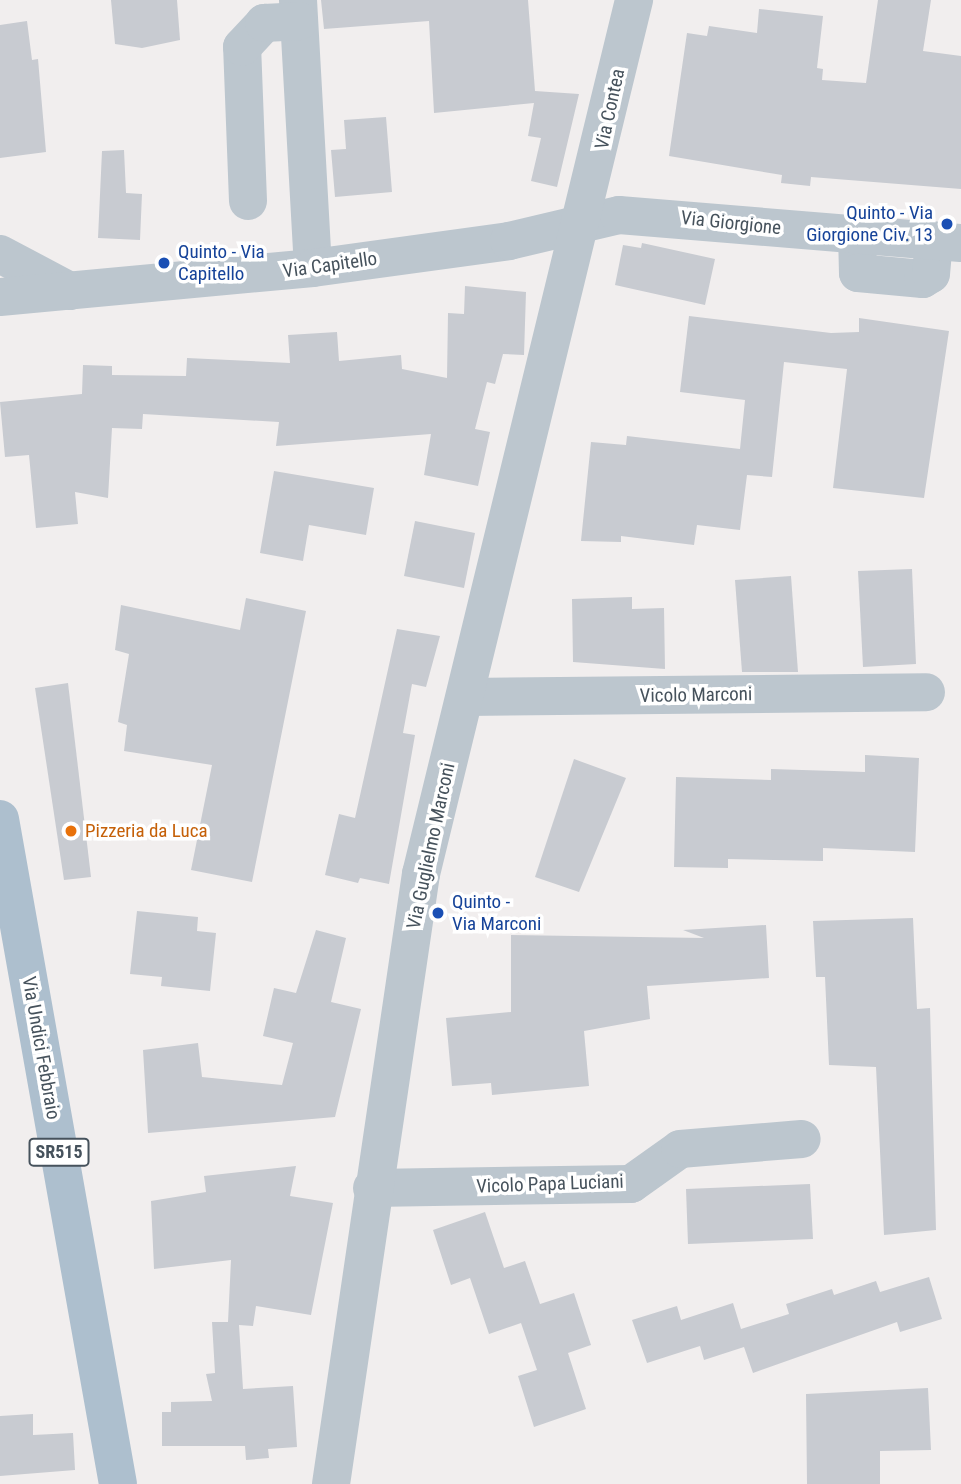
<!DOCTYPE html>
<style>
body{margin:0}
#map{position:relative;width:961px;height:1484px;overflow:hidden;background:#f1eeee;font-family:"Roboto Condensed",sans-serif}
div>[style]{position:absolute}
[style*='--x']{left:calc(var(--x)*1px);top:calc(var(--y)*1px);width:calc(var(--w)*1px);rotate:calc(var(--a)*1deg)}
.building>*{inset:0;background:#c8cbd1}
.minor>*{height:38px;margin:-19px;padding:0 19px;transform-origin:19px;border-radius:19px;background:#bcc6ce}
.major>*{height:38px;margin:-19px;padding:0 19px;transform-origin:19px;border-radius:19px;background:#adbfce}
.dots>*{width:19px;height:19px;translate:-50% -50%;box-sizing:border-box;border:4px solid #fff;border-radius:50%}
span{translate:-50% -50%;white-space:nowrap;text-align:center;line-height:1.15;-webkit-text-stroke:7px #fff;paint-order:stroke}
.shield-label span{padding:2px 5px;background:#fff;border:2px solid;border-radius:5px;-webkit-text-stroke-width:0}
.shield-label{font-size:18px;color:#46525c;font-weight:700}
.street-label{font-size:19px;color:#46525c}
.transit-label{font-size:19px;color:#164399}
.right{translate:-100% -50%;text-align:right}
.left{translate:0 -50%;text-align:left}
.food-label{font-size:19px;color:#c56008}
</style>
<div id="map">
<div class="building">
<div style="clip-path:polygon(111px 0,177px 0,180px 40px,142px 48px,115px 44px)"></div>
<div style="clip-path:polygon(321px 0,528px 0,535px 91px,579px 94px,557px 187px,531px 181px,541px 138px,528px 136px,534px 103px,434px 113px,429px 21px,324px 29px)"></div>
<div style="clip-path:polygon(878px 0,931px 0,923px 51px,961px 56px,961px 189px,811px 177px,810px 186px,781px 183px,782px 175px,669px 156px,687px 33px,707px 36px,709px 26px,757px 33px,759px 9px,823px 16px,817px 68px,823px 69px,822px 80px,866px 83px)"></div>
<div style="clip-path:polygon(27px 21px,32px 60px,38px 59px,46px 152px,0 158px,0 25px)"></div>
<div style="clip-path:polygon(386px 117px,392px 192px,335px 197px,331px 150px,346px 149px,344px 120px)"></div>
<div style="clip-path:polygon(124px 150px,126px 193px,142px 194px,140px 240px,98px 238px,102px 151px)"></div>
<div style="clip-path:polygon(642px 243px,715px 259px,705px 305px,615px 285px,623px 245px,641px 248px)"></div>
<div style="clip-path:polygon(465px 286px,526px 292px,524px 355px,503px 354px,495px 384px,487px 382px,475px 429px,490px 432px,478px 486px,424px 475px,431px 434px,276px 446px,279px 422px,143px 414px,142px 429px,112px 428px,108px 498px,75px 492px,78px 524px,36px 528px,29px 455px,5px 457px,0 402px,82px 394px,83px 365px,112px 366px,112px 375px,186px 376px,187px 358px,290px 363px,288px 335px,337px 332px,339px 361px,401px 355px,402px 369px,447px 378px,448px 313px,464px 314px)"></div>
<div style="clip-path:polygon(689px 316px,831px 333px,859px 332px,859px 318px,949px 331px,924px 498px,833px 488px,847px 369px,784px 362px,772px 477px,747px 475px,740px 530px,697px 525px,694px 545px,621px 536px,621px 542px,581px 541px,591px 442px,626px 445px,627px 436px,740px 449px,745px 400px,680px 392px)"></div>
<div style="clip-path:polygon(274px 471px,374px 488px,366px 535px,309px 525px,303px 561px,260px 553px)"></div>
<div style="clip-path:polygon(415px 521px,475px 533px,464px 588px,404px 576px)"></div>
<div style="clip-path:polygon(912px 569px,916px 664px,863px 667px,858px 571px)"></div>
<div style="clip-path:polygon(791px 576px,798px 672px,742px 672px,735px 580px)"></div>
<div style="clip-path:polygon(632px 597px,632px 609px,664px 608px,665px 669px,573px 662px,572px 599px)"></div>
<div style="clip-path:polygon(246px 598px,306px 611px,252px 882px,191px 870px,212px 765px,124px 751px,127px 725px,118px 722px,129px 654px,115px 650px,121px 605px,240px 630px)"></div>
<div style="clip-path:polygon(397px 629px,440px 636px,426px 687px,412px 684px,403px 733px,415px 735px,389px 884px,360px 878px,358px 883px,325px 875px,339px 814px,355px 818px)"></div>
<div style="clip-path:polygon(68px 683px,91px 877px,64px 880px,35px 688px)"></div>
<div style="clip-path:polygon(865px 755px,919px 758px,915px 852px,823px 848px,823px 861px,728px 859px,728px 868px,674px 867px,676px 777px,771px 780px,771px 769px,865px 772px)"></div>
<div style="clip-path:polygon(574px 759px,626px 778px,579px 892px,535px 877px)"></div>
<div style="clip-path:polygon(137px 911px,198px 917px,197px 931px,216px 933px,210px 991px,161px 986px,162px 977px,130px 974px)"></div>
<div style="clip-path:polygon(913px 918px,917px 1009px,930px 1008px,936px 1230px,884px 1235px,876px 1067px,829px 1065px,825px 977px,816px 977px,813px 921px)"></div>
<div style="clip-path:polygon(766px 925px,769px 978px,647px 986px,650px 1019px,584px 1031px,589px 1086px,492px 1095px,491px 1083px,452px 1086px,446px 1018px,511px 1012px,511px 935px,704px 938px,683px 930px)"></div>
<div style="clip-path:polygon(316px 930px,346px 938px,331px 1002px,361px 1009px,335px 1117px,148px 1133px,143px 1050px,198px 1043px,202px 1077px,282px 1085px,293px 1043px,263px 1036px,274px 988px,296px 993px)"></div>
<div style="clip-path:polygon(296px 1166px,290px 1196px,333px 1203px,311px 1315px,256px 1306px,253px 1326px,239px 1325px,243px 1389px,293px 1386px,297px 1447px,268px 1449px,269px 1458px,246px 1460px,245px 1446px,162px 1446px,162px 1412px,171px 1412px,171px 1402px,212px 1401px,206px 1374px,215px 1373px,212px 1322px,228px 1322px,231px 1260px,154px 1269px,151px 1201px,206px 1192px,204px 1176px)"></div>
<div style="clip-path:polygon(810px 1184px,813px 1239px,688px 1244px,686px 1189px)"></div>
<div style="clip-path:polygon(485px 1212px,504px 1268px,525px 1261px,540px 1304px,574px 1293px,591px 1345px,568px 1353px,586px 1409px,534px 1427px,518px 1376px,537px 1370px,521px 1323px,489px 1334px,470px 1278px,451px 1285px,433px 1230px)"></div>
<div style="clip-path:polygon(929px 1277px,942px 1319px,900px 1332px,897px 1322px,753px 1373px,744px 1347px,704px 1360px,700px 1346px,647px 1363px,632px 1320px,677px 1306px,681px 1320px,733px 1303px,741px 1329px,789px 1314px,786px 1304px,832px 1289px,834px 1295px,876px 1281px,880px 1292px)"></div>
<div style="clip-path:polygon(928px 1388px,931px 1450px,880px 1451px,880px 1484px,807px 1484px,806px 1394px)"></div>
<div style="clip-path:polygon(33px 1414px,33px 1435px,73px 1433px,75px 1470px,0 1476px,0 1416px)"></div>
</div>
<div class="minor">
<div style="--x:298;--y:0;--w:268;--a:86.8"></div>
<div style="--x:248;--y:201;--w:154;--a:-92.2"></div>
<div style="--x:242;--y:47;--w:33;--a:-47"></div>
<div style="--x:264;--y:23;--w:35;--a:-3"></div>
<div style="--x:857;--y:233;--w:40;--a:88.6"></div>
<div style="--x:858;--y:273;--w:65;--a:5.3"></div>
<div style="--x:923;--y:279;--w:9;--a:-32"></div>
<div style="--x:931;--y:274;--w:34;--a:-85"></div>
<div style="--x:0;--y:254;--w:79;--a:27.9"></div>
<div style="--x:0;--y:297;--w:314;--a:-5.3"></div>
<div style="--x:313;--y:268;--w:198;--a:-7.8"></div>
<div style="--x:509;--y:241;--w:113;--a:-13.3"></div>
<div style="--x:619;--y:215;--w:343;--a:4.7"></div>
<div style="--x:466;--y:697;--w:460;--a:-0.6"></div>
<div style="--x:372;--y:1188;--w:259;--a:-0.9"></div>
<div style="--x:631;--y:1184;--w:60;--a:-35.5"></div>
<div style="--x:680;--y:1149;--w:122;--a:-4.7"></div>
<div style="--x:331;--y:1484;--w:617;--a:-81.61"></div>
<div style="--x:421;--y:874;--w:900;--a:-76.3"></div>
</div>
<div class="major">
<div style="--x:0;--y:819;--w:675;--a:79.94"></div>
</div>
<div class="dots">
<div style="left:947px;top:224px;background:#1a4fb4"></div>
<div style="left:164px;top:263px;background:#1a4fb4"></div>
<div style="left:71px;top:831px;background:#e8710a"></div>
<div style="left:438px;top:913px;background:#1a4fb4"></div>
</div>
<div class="shield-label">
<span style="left:59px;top:1152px">SR515</span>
</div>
<div class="street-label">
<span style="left:610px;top:109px;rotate:-78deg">Via Contea</span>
<span style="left:731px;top:223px;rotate:6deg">Via Giorgione</span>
<span style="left:330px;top:265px;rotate:-8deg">Via Capitello</span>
<span style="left:696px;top:695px;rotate:-1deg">Vicolo Marconi</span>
<span style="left:431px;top:846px;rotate:-78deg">Via Guglielmo Marconi</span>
<span style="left:41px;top:1048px;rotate:80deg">Via Undici Febbraio</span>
<span style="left:550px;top:1184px;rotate:-2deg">Vicolo Papa Luciani</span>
</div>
<div class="transit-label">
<span class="right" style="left:933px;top:224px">Quinto - Via<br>Giorgione Civ. 13</span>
<span class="left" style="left:178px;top:263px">Quinto - Via<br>Capitello</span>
<span class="left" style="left:452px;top:913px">Quinto -<br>Via Marconi</span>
</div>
<div class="food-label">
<span class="left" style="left:85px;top:831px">Pizzeria da Luca</span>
</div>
</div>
